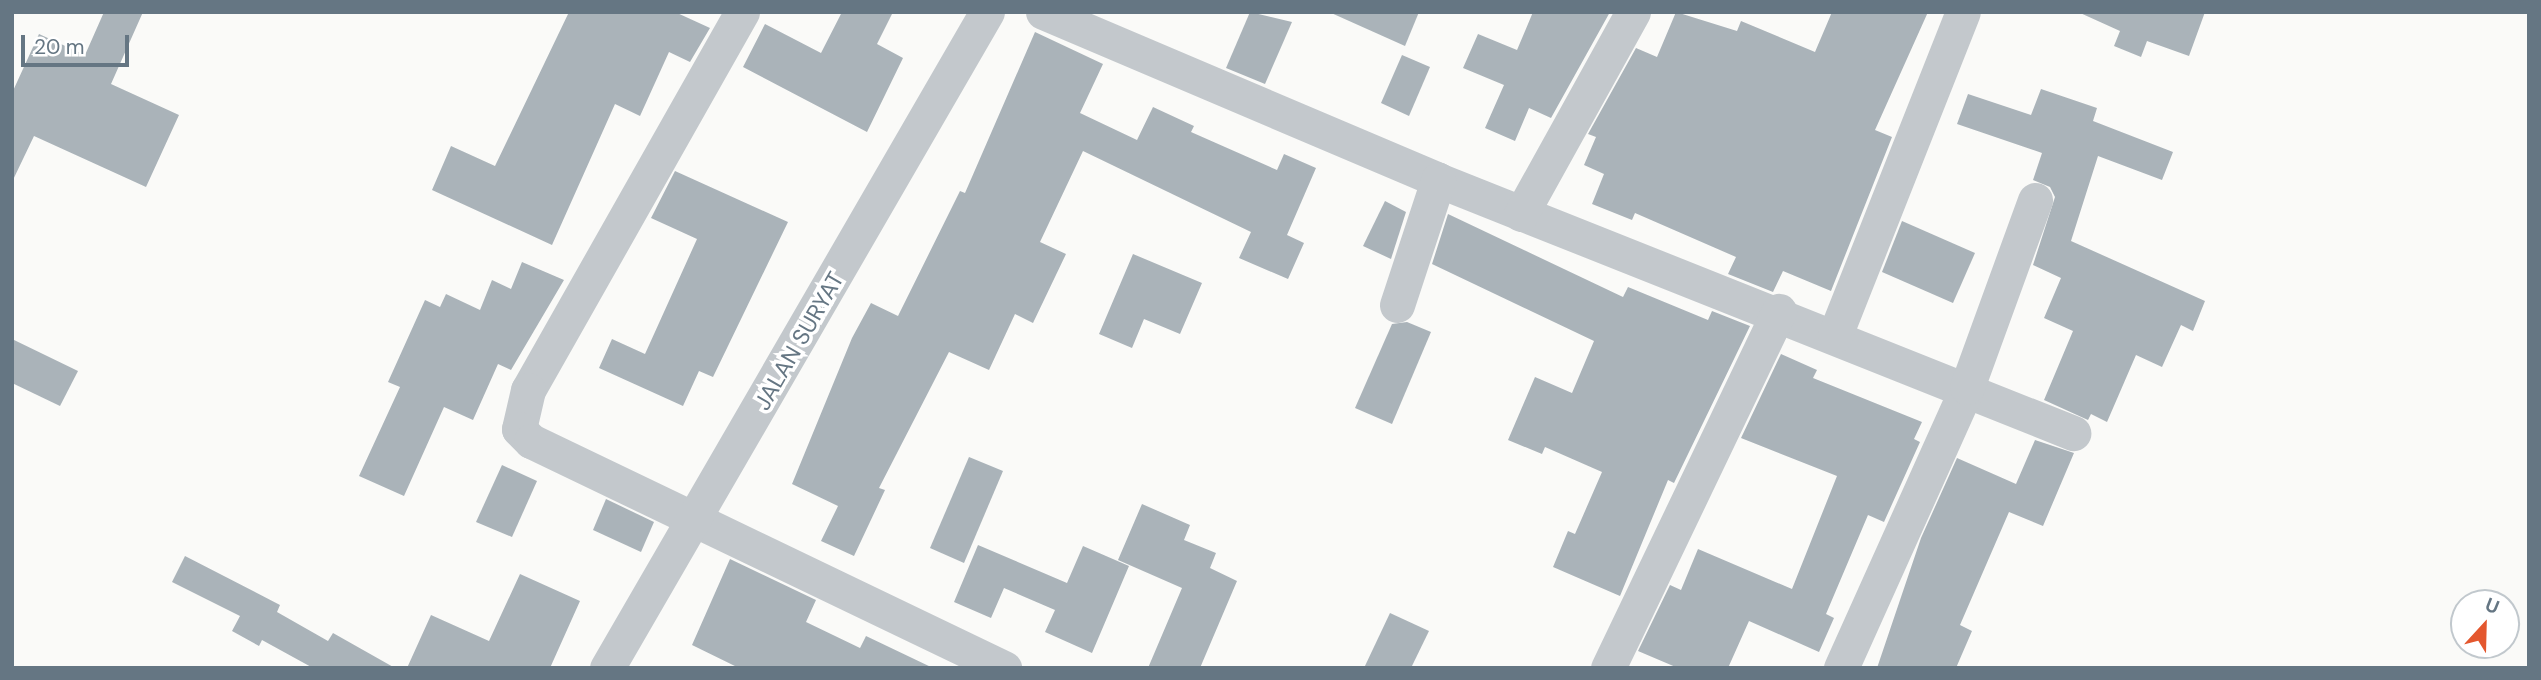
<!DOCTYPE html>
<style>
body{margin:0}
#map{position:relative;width:2541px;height:680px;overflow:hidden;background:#fafaf8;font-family:"DM Sans",sans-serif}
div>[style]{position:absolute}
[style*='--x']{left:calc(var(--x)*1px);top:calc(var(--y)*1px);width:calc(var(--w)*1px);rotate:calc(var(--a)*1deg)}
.building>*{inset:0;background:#aab3b9}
.minor>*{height:35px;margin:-17.5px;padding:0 17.5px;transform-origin:17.5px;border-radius:17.5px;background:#c3c8cc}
span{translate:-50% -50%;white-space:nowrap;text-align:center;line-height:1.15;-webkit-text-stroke:7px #fff;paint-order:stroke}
.street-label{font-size:23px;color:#657683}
.frame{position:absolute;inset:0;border:14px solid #657683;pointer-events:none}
.north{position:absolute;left:2450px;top:589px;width:70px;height:70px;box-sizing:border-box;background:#fff;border:2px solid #c1c8cd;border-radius:50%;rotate:22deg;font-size:19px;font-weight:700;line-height:28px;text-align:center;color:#657683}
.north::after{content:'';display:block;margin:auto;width:24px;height:32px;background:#e4572e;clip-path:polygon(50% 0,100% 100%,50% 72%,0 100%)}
.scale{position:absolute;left:21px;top:35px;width:108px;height:32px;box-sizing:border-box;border:4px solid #657683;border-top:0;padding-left:9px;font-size:21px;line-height:24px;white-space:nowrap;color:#657683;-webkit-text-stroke:5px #fff;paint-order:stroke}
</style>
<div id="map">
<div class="building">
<div style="clip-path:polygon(104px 12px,143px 12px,111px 84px,179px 115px,146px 187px,34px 136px,12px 182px,12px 93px,39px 34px,85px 55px)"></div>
<div style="clip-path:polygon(569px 12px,675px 12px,710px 28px,690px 62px,669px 52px,640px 116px,615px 104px,552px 245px,432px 190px,451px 146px,495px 166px)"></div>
<div style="clip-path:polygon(842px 12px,893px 12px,877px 44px,903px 58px,867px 132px,743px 67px,765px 24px,821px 53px)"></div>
<div style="clip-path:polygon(1250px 12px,1292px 22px,1265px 84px,1226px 68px)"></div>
<div style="clip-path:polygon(1329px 12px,1419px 12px,1405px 46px)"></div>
<div style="clip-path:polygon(1533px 12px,1610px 12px,1551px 118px,1529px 108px,1515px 141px,1485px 128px,1504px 85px,1463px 68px,1478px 34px,1517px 50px)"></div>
<div style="clip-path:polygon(1676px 12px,1737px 31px,1741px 21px,1815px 52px,1832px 12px,1928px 12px,1875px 130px,1892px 137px,1831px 291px,1783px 271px,1773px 292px,1728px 274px,1736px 257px,1635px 213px,1632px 220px,1592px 204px,1604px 174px,1584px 165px,1596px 137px,1588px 134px,1636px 48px,1657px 57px)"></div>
<div style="clip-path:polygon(2078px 12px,2205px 12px,2189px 56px,2147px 41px,2141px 57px,2114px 46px,2120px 31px)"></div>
<div style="clip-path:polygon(1035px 32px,1103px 64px,1080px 113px,1137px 140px,1153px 107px,1194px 126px,1191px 132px,1277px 170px,1284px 154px,1316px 168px,1287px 235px,1304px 243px,1288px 279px,1239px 258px,1251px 232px,1083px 151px,1040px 242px,1066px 254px,1033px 323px,1015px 314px,989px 370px,949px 352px,879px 488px,885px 490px,854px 556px,821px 541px,838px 506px,792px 484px,852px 338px,871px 303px,898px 316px,960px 191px,965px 193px)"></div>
<div style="clip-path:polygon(1402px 55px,1430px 67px,1409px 116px,1381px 103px)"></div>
<div style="clip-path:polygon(2041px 89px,2097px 108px,2093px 121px,2173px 152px,2162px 180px,2098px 156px,2071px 241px,2205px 301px,2193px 331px,2181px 325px,2162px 367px,2136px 355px,2107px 422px,2091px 414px,2088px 420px,2044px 400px,2073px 331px,2044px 318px,2061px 278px,2033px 265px,2055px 197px,2050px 187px,2033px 180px,2042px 153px,1957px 124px,1968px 94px,2031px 115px)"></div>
<div style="clip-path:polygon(675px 171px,788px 222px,713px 377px,699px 371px,683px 406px,599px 368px,612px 339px,645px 354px,697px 239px,651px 218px)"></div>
<div style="clip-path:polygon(1385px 201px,1406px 212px,1391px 259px,1363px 246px)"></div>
<div style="clip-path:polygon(1448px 214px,1623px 297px,1628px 287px,1708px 320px,1712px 311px,1750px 326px,1674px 483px,1668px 480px,1620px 596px,1553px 567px,1568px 531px,1575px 534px,1602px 472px,1545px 447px,1542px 454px,1508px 440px,1535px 377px,1572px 393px,1594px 341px,1432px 264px)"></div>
<div style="clip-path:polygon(1902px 221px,1975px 253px,1953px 303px,1882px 272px)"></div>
<div style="clip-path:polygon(1133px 254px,1202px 283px,1180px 334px,1144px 319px,1132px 348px,1099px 334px)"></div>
<div style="clip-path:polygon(522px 262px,564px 280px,511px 370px,498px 364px,473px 420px,444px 407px,404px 496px,359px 476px,400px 387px,388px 382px,425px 300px,440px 307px,446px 294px,480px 310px,492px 280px,511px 289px)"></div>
<div style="clip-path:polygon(1407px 322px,1431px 332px,1392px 424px,1355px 408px,1392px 324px)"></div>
<div style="clip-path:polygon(12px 339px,78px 371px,60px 406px,12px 383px)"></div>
<div style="clip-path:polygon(1781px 354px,1817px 370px,1813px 378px,1922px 422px,1914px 439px,1920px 442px,1884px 522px,1868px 515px,1826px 614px,1834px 618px,1819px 652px,1749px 621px,1728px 668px,1678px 668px,1638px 651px,1670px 585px,1681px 590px,1698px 549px,1792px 589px,1837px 476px,1741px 438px)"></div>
<div style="clip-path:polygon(2035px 440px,2074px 453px,2043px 526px,2009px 512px,1960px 625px,1972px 631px,1956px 668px,1877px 668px,1921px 538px,1957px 458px,2016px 484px)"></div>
<div style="clip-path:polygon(969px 457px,1003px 471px,964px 563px,930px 548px)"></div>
<div style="clip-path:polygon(502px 465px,537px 481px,512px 537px,476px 522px)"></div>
<div style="clip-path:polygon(606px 499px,654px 522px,641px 552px,593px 530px)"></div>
<div style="clip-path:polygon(1142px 504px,1190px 525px,1184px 540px,1216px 553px,1210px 568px,1237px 581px,1200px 668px,1148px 668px,1182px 588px,1118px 560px)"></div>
<div style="clip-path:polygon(978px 545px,1067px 583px,1083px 546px,1129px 566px,1092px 653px,1045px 632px,1055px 610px,1004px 588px,991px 618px,954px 602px)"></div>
<div style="clip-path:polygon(185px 556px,280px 605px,277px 612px,328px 641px,333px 633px,395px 668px,313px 668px,262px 640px,259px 646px,232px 631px,240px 616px,172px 582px)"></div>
<div style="clip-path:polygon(730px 559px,816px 600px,806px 622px,860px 648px,866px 636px,933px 668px,739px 668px,692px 645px)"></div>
<div style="clip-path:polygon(520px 574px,580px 601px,550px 668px,407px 668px,431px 615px,489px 641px)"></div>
<div style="clip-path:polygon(1390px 613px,1429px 631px,1411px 668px,1364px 668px)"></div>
</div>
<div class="minor">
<div style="--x:742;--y:12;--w:434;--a:119.5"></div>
<div style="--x:528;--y:390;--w:40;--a:103"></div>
<div style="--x:519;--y:429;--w:17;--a:45"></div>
<div style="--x:531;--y:441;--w:525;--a:25.64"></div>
<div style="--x:1043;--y:12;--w:429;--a:23"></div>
<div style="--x:1438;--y:180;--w:684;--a:21.72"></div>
<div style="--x:1521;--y:214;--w:231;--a:-61"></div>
<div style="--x:1397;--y:305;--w:132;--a:-71.8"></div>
<div style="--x:1835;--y:335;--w:347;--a:-68.4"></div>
<div style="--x:607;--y:668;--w:758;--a:-59.92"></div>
<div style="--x:1608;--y:668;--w:396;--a:-64.4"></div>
<div style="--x:1841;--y:668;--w:308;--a:-65.8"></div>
<div style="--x:1967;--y:387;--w:199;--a:-70"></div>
</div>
<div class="street-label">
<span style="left:799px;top:341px;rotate:-60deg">JALAN SURYAT</span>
</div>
<div class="frame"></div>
<div class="north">U</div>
<div class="scale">20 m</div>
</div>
